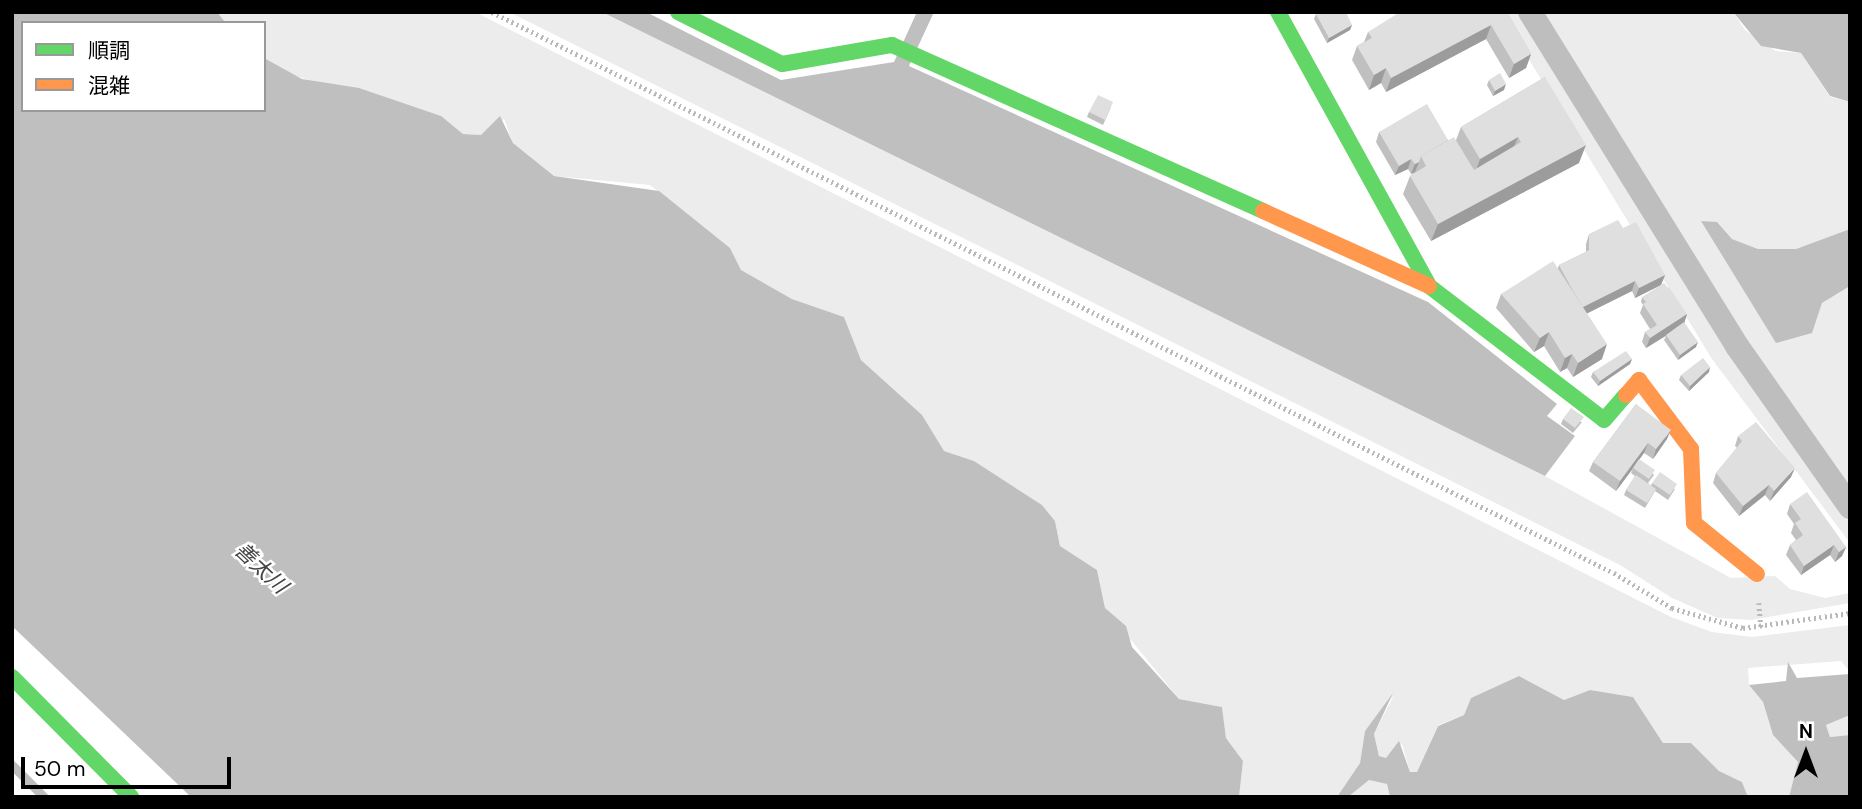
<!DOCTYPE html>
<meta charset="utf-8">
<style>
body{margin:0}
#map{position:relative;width:1862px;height:809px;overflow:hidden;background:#fff;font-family:"DM Sans","Noto Sans JP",sans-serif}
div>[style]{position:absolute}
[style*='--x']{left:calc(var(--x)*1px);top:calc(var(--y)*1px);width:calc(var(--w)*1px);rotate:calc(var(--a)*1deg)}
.green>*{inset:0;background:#ececec}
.water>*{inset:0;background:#bfbfbf}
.stream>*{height:9px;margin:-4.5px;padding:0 4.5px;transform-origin:4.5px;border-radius:4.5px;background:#bfbfbf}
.path>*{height:4.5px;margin-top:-2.25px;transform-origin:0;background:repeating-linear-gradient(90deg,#b9b9b9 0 2px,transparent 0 5.5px)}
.street>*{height:24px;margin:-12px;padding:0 12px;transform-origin:12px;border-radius:12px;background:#bebebe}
.fast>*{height:16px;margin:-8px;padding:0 8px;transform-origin:8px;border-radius:8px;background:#63d668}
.slow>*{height:16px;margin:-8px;padding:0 8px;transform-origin:8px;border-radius:8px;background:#ff974d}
.wall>*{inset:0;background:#c0c0c0}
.shaded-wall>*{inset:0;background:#9c9c9c}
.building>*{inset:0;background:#dfdfdf}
span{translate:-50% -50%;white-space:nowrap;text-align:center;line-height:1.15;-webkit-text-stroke:5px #fff;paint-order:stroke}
.water-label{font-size:21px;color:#444;font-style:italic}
.frame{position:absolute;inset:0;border:14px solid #000;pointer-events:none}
.legend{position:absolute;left:21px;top:21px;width:245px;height:91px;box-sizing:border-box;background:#fff;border:2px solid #999;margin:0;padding:9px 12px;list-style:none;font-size:21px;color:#000}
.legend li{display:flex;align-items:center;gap:14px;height:35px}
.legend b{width:35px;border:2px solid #999}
.north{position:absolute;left:1771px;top:718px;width:70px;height:70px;-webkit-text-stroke:5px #fff;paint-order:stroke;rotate:0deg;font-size:19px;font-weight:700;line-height:28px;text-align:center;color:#000}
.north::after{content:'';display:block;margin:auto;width:24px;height:32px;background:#000;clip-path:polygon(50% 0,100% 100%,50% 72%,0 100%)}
.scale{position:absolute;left:21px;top:757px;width:210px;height:32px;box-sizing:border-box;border:4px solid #000;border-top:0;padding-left:9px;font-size:21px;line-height:24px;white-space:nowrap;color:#000;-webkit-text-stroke:5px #fff;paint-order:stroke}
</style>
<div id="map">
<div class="green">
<div style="clip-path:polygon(217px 12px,475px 12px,1671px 617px,1712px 632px,1752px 637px,1850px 625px,1850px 672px,1841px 661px,1748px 668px,1749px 685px,1763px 702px,1773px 735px,1798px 762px,1789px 797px,1748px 797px,1742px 782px,1719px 771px,1691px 743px,1663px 743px,1633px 697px,1590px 690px,1564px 700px,1519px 676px,1471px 698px,1464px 715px,1438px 725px,1417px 772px,1410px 772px,1402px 744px,1386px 758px,1379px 756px,1374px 734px,1394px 695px,1365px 731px,1360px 763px,1337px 797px,1239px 797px,1243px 761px,1226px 738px,1222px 707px,1179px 699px,1105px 608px,1097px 570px,1060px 546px,1055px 521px,1042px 505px,974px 461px,944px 451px,905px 400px,861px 360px,844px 317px,792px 299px,741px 270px,730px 248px,650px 185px,554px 176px,513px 143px,504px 119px,481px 135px,463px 134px,440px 116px,284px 73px,264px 58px,264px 23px,226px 23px)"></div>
<div style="clip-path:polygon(509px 12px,602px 12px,1545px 476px,1731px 578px,1775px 576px,1790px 589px,1825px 598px,1850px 593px,1850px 603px,1751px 620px,1718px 618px,1672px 598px,1620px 565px)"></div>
<div style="clip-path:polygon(1500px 12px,1518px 12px,1730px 348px,1850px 521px,1850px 543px,1712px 359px)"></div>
<div style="clip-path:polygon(1540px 12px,1733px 12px,1745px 30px,1776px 51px,1801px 53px,1830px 97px,1850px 102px,1850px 229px,1796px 249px,1758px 249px,1732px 239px,1717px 222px,1702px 222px,1814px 326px,1822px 303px,1850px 286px,1850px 491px,1745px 339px)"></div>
<div style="clip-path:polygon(1850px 715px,1850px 735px,1830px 737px,1826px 725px)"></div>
<div style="clip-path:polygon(1369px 780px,1387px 784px,1390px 797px,1348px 797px)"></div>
</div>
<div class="water">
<div style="clip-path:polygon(12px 12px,217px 12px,226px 23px,23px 23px,23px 110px,264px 110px,264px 58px,302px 79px,359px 88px,441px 116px,463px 134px,481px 135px,500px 116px,513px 143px,554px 176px,659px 191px,730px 248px,741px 270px,792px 299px,844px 317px,861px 360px,922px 415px,944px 451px,974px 461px,1042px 505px,1055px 521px,1060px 546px,1097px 570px,1105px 608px,1126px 626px,1132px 647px,1179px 699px,1222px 707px,1226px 738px,1243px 761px,1239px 797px,191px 797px,12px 626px)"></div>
<div style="clip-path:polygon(602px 12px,646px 12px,781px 80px,894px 62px,917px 12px,934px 12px,909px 66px,1428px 302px,1557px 404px,1547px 416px,1575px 436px,1545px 476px)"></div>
<div style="clip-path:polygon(1733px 12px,1850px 12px,1850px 102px,1830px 96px,1801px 53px,1761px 46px)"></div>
<div style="clip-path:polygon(1701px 221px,1717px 222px,1732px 239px,1758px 249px,1796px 249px,1850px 229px,1850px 286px,1822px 303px,1812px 333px,1776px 343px)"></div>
<div style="clip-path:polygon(1788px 662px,1797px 678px,1850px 674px,1850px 715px,1826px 725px,1830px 737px,1850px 735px,1850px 797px,1789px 797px,1798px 762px,1773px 735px,1763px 702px,1749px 685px,1786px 681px)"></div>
<div style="clip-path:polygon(1519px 676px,1564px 700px,1590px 690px,1633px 697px,1663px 743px,1691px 743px,1719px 771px,1742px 782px,1748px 797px,1390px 797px,1387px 784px,1369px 780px,1348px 797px,1337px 797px,1360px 763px,1365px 731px,1393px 693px,1374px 734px,1379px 756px,1386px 758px,1399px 741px,1410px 772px,1417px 772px,1438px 726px,1464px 715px,1471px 698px)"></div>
</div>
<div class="stream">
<div style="--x:12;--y:765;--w:45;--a:45"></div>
</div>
<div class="path">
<div style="--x:492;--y:12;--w:1254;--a:26.57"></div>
<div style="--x:1614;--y:573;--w:68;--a:31.1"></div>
<div style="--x:1672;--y:608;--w:74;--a:15.7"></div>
<div style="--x:1743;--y:628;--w:108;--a:-8"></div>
<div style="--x:1759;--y:603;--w:24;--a:85"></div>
</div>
<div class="street">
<div style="--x:1530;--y:12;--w:393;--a:58.2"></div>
<div style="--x:1737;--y:346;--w:197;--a:54.9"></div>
</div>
<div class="fast">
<div style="--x:678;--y:12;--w:116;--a:26.6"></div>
<div style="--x:782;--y:64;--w:112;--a:-9.8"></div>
<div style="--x:892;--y:45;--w:406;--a:24.1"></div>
<div style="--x:1278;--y:12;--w:313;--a:61.1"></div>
<div style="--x:1429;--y:286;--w:220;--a:37.4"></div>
<div style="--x:1604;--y:420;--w:33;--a:-49"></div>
<div style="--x:12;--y:677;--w:169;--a:45.2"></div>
</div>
<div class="slow">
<div style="--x:1263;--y:211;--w:182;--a:24.3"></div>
<div style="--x:1626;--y:395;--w:20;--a:-49"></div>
<div style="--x:1639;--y:380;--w:86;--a:53"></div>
<div style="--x:1691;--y:449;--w:74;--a:87.7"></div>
<div style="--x:1694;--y:523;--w:81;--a:39"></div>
</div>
<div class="wall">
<div style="clip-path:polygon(1507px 12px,1531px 54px,1526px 68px,1509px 78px,1486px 39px,1386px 92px,1381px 83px,1369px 90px,1352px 60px,1357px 46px,1364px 42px,1368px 32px)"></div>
<div style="clip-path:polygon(1316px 14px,1352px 25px,1350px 30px,1327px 43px,1314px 19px)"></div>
<div style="clip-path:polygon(1545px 77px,1579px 163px,1431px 241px,1403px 194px,1410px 176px,1415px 172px,1411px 174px,1408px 169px,1395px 175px,1376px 142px,1379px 132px,1448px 140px,1456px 140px,1461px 127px)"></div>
<div style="clip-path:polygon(1489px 80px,1504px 90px,1493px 96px,1487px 85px)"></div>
<div style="clip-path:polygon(1111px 107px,1103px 125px,1087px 117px,1089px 112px)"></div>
<div style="clip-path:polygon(1623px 228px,1665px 275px,1661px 285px,1635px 298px,1632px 291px,1587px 313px,1602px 359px,1573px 377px,1567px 368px,1560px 372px,1544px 346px,1534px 352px,1496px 308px,1501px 294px,1558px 268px,1559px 265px,1586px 252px,1586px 244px,1589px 234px)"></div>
<div style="clip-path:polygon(1642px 297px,1687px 314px,1684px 322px,1696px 347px,1678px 360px,1664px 340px,1666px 336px,1646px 348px,1642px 342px,1645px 332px,1650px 329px,1640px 313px,1643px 305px,1641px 302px)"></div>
<div style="clip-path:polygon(1632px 359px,1630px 364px,1598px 386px,1591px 377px,1593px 372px)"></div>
<div style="clip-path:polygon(1709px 372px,1689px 391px,1679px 380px,1681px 375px)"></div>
<div style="clip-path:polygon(1636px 404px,1667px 439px,1653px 459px,1644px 453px,1639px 460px,1654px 475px,1648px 483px,1651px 486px,1652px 483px,1675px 489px,1668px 500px,1655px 491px,1645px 508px,1624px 495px,1626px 490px,1635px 476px,1631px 473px,1633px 469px,1616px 491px,1589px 471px,1593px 462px)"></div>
<div style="clip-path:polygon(1563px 419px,1582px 422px,1573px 433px,1561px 424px)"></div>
<div style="clip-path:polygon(1738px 436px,1791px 477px,1770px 501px,1765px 495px,1739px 516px,1713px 483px,1716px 473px,1737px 448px,1735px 446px)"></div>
<div style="clip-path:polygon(1790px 504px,1846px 547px,1842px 556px,1835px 562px,1830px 555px,1801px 575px,1786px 555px,1790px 545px,1796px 540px,1791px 533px,1794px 524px,1787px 514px)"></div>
</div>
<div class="shaded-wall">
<div style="clip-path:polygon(1352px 25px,1350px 30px,1327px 43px,1329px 38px)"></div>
<div style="clip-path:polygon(1491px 25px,1486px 39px,1386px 92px,1391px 78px)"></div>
<div style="clip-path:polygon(1531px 54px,1526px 68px,1509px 78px,1514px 64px)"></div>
<div style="clip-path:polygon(1386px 68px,1381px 83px,1369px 90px,1374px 75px)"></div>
<div style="clip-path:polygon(1506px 84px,1504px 90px,1493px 96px,1495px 91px)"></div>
<div style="clip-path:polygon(1518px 137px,1511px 155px,1474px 176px,1480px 159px)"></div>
<div style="clip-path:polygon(1586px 145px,1579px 163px,1431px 241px,1438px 224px)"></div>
<div style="clip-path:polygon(1411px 159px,1408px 169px,1395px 175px,1399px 166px)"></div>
<div style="clip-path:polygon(1419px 162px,1415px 172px,1411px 174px,1415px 164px)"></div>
<div style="clip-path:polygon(1665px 275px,1661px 285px,1635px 298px,1639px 288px)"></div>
<div style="clip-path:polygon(1635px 281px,1632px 291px,1578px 318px,1581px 308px)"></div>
<div style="clip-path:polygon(1687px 314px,1684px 324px,1646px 348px,1650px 338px)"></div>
<div style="clip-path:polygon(1549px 332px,1544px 346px,1534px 352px,1540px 338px)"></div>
<div style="clip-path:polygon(1698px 342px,1696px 347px,1678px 360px,1680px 355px)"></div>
<div style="clip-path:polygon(1607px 344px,1602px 359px,1573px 377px,1578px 363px)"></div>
<div style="clip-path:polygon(1572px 354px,1567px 368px,1560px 372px,1565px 358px)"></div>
<div style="clip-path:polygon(1632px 359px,1630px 364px,1598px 386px,1600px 381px)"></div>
<div style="clip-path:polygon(1710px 367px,1709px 372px,1689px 391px,1690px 386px)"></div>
<div style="clip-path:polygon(1671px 430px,1667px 439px,1653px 459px,1656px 449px)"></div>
<div style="clip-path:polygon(1648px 443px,1644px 453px,1616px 491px,1620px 481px)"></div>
<div style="clip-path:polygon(1795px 468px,1791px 477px,1770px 501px,1774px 491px)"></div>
<div style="clip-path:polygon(1769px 485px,1765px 495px,1739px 516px,1743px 506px)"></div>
<div style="clip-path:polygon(1834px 545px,1830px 555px,1801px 575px,1804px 566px)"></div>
<div style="clip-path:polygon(1846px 547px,1842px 556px,1835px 562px,1839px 552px)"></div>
</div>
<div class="building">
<div style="clip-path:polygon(1320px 12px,1346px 12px,1352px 25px,1329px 38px,1316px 14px)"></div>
<div style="clip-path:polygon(1400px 12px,1507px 12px,1531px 54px,1514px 64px,1491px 25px,1391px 78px,1386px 68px,1374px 75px,1357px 46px,1372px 38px,1368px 32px)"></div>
<div style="clip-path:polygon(1500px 73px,1506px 84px,1495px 91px,1489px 80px)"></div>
<div style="clip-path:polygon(1545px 77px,1586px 145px,1438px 224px,1410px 176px,1426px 166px,1421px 156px,1454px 137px,1474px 170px,1521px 142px,1518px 137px,1480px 159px,1461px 127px)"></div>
<div style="clip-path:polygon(1098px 95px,1113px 102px,1105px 120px,1089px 112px)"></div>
<div style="clip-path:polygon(1427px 104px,1448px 140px,1421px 156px,1419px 162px,1415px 164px,1411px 159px,1399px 166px,1379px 132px)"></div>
<div style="clip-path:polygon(1618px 220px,1623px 228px,1636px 222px,1665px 275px,1639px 288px,1635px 281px,1583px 307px,1573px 291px,1559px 265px,1589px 250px,1589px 234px)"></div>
<div style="clip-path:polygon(1553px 261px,1607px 344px,1578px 363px,1572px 354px,1565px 358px,1549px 332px,1540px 338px,1501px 294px)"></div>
<div style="clip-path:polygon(1664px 283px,1668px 288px,1646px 302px,1642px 297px)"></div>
<div style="clip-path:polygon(1669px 287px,1687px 314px,1650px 338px,1645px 332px,1657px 325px,1643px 304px)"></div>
<div style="clip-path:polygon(1684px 322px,1698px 342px,1680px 355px,1666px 335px)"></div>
<div style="clip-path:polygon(1626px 351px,1632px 359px,1600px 381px,1593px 372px)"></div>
<div style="clip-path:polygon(1703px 358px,1710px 367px,1690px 386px,1681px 375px)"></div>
<div style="clip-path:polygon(1636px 404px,1671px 430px,1656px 449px,1648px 443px,1620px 481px,1593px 462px)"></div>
<div style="clip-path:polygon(1571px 408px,1584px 417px,1575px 428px,1563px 419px)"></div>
<div style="clip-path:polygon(1756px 422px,1795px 468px,1774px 491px,1769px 485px,1743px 506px,1716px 473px,1742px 441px,1738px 436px)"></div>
<div style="clip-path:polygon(1639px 459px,1655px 470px,1649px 479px,1633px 468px)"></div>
<div style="clip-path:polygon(1660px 472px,1677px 484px,1670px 495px,1652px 483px)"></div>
<div style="clip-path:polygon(1636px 475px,1656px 489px,1647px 503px,1626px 490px)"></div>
<div style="clip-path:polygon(1807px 492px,1846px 547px,1839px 552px,1834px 545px,1804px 566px,1790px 545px,1803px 535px,1795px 523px,1801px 519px,1790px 504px)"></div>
</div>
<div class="water-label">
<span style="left:261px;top:568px;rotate:43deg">善太川</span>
</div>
<div class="frame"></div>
<ul class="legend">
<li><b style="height:9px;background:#63d668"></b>順調</li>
<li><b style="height:9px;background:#ff974d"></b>混雑</li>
</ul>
<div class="north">N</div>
<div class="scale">50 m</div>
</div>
